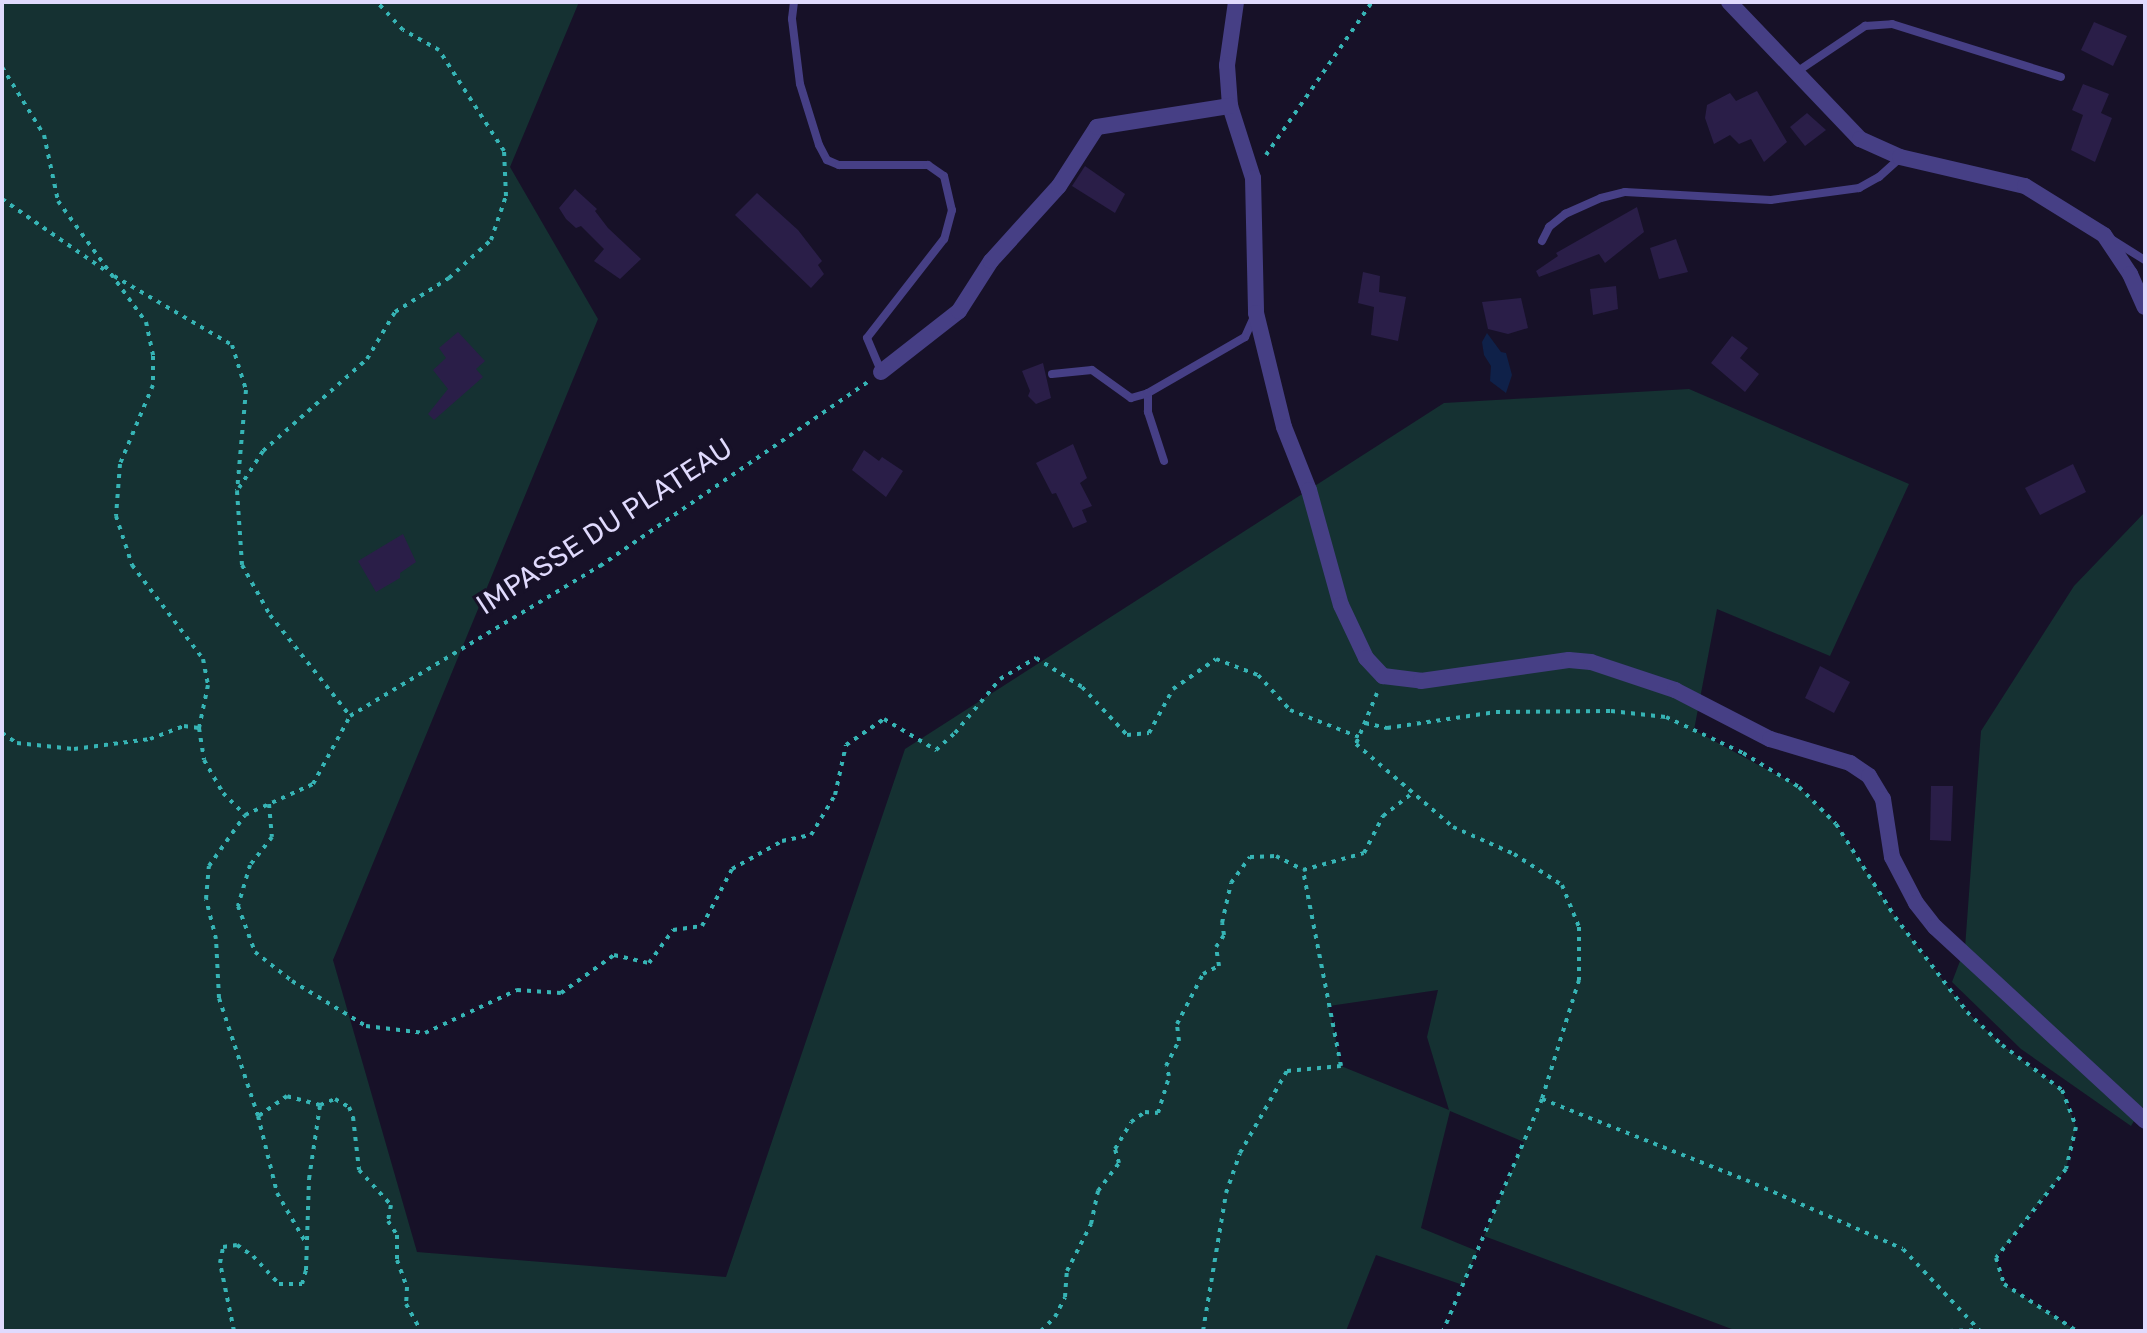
<!DOCTYPE html>
<style>
body{margin:0}
#map{position:relative;width:2147px;height:1333px;overflow:hidden;background:#171128;font-family:"Golos Text",sans-serif}
div>[style]{position:absolute}
[style*='--x']{left:calc(var(--x)*1px);top:calc(var(--y)*1px);width:calc(var(--w)*1px);rotate:calc(var(--a)*1deg)}
.green>*{inset:0;background:#153132}
.water>*{inset:0;background:#0f2149}
.building>*{inset:0;background:#2a1e48}
.path>*{height:4px;margin-top:-2px;transform-origin:0;background:repeating-linear-gradient(90deg,#36b4b5 0 4px,transparent 0 10px)}
.lane>*{height:8px;margin:-4px;padding:0 4px;transform-origin:4px;border-radius:4px;background:#463f85}
.street>*{height:16px;margin:-8px;padding:0 8px;transform-origin:8px;border-radius:8px;background:#463f85}
span{translate:-50% -50%;white-space:nowrap;text-align:center;line-height:1.15;-webkit-text-stroke:6px #171128;paint-order:stroke}
.street-label{font-size:28px;color:#e0dafd}
.frame{position:absolute;inset:0;border:4px solid #e0dafd;pointer-events:none}
</style>
<div id="map">
<div class="green">
<div style="clip-path:polygon(evenodd,2px 2px,579px 2px,510px 167px,598px 319px,333px 960px,417px 1252px,726px 1277px,905px 749px,1444px 403px,1689px 389px,1909px 484px,1830px 656px,1717px 609px,1694px 730px,1799px 787px,1836px 824px,1895px 917px,1967px 1012px,2002px 1045px,2062px 1090px,2076px 1127px,2066px 1169px,1996px 1258px,2004px 1284px,2077px 1331px,1737px 1331px,1484px 1236px,1524px 1142px,1450px 1111px,1421px 1228px,1477px 1251px,1463px 1285px,1376px 1255px,1346px 1331px,2px 1331px,2px 2px,1438px 990px,1427px 1037px,1449px 1110px,1341px 1066px,1329px 1006px,1438px 990px)"></div>
<div style="clip-path:polygon(2145px 512px,2145px 1103px,2131px 1126px,2021px 1049px,1952px 982px,1965px 948px,1981px 731px,2074px 586px)"></div>
</div>
<div class="water">
<div style="clip-path:polygon(1487px 333px,1501px 352px,1506px 353px,1512px 375px,1506px 393px,1490px 381px,1491px 366px,1484px 355px,1482px 342px)"></div>
</div>
<div class="building">
<div style="clip-path:polygon(2094px 22px,2127px 36px,2113px 66px,2081px 50px)"></div>
<div style="clip-path:polygon(2083px 84px,2109px 94px,2101px 113px,2112px 118px,2095px 162px,2071px 150px,2083px 115px,2072px 110px)"></div>
<div style="clip-path:polygon(1757px 91px,1787px 142px,1764px 162px,1751px 139px,1739px 144px,1730px 135px,1714px 144px,1705px 118px,1707px 105px,1730px 93px,1736px 101px)"></div>
<div style="clip-path:polygon(1807px 113px,1826px 130px,1805px 146px,1790px 127px)"></div>
<div style="clip-path:polygon(1085px 166px,1125px 194px,1115px 213px,1072px 186px)"></div>
<div style="clip-path:polygon(575px 189px,597px 209px,595px 211px,608px 228px,641px 259px,620px 279px,594px 261px,604px 249px,581px 226px,576px 228px,566px 219px,559px 208px)"></div>
<div style="clip-path:polygon(757px 193px,798px 230px,822px 261px,818px 265px,824px 274px,811px 288px,735px 215px)"></div>
<div style="clip-path:polygon(1637px 207px,1644px 232px,1605px 263px,1599px 254px,1539px 277px,1536px 271px,1558px 256px,1556px 253px)"></div>
<div style="clip-path:polygon(1676px 239px,1688px 272px,1659px 279px,1650px 248px)"></div>
<div style="clip-path:polygon(1363px 272px,1380px 276px,1379px 292px,1406px 297px,1398px 341px,1371px 335px,1374px 307px,1358px 303px)"></div>
<div style="clip-path:polygon(1616px 286px,1618px 309px,1593px 315px,1590px 289px)"></div>
<div style="clip-path:polygon(1521px 298px,1528px 328px,1508px 334px,1488px 329px,1482px 302px)"></div>
<div style="clip-path:polygon(458px 332px,485px 361px,476px 369px,483px 377px,434px 420px,428px 414px,448px 389px,433px 370px,446px 358px,439px 348px)"></div>
<div style="clip-path:polygon(1732px 336px,1748px 348px,1740px 358px,1759px 374px,1745px 392px,1711px 363px)"></div>
<div style="clip-path:polygon(1043px 363px,1051px 398px,1036px 404px,1028px 396px,1030px 391px,1022px 371px)"></div>
<div style="clip-path:polygon(1073px 444px,1087px 478px,1080px 483px,1092px 506px,1082px 510px,1087px 522px,1073px 528px,1056px 493px,1052px 494px,1036px 463px)"></div>
<div style="clip-path:polygon(864px 450px,879px 461px,882px 457px,903px 471px,886px 497px,852px 470px)"></div>
<div style="clip-path:polygon(2073px 464px,2086px 492px,2040px 515px,2025px 488px)"></div>
<div style="clip-path:polygon(403px 534px,416px 562px,400px 573px,400px 578px,376px 592px,358px 561px)"></div>
<div style="clip-path:polygon(1820px 666px,1850px 682px,1834px 713px,1805px 698px)"></div>
<div style="clip-path:polygon(1931px 786px,1953px 786px,1951px 841px,1930px 840px)"></div>
</div>
<div class="path">
<div style="--x:2;--y:67;--w:80;--a:58.3"></div>
<div style="--x:44;--y:135;--w:67;--a:78"></div>
<div style="--x:58;--y:201;--w:150;--a:54"></div>
<div style="--x:146;--y:322;--w:35;--a:78"></div>
<div style="--x:153;--y:356;--w:29;--a:90"></div>
<div style="--x:153;--y:385;--w:86;--a:112.7"></div>
<div style="--x:120;--y:464;--w:52;--a:94.4"></div>
<div style="--x:116;--y:516;--w:52;--a:71.9"></div>
<div style="--x:132;--y:565;--w:118;--a:52.9"></div>
<div style="--x:203;--y:659;--w:26;--a:79"></div>
<div style="--x:208;--y:685;--w:44;--a:101.8"></div>
<div style="--x:199;--y:728;--w:32;--a:81"></div>
<div style="--x:204;--y:760;--w:38;--a:60"></div>
<div style="--x:223;--y:793;--w:31;--a:45"></div>
<div style="--x:1266;--y:155;--w:186;--a:-55.3"></div>
<div style="--x:2;--y:199;--w:126;--a:34.7"></div>
<div style="--x:114;--y:276;--w:137;--a:30.3"></div>
<div style="--x:232;--y:345;--w:47;--a:72.7"></div>
<div style="--x:246;--y:390;--w:101;--a:95.1"></div>
<div style="--x:237;--y:491;--w:74;--a:86.1"></div>
<div style="--x:242;--y:565;--w:57;--a:60.8"></div>
<div style="--x:270;--y:615;--w:129;--a:51.6"></div>
<div style="--x:239;--y:488;--w:44;--a:-57"></div>
<div style="--x:263;--y:451;--w:139;--a:-41.5"></div>
<div style="--x:367;--y:359;--w:55;--a:-59.2"></div>
<div style="--x:395;--y:312;--w:64;--a:-32.2"></div>
<div style="--x:449;--y:278;--w:57;--a:-42.1"></div>
<div style="--x:491;--y:240;--w:46;--a:-71.2"></div>
<div style="--x:506;--y:196;--w:45;--a:-92.5"></div>
<div style="--x:504;--y:151;--w:120;--a:-122.8"></div>
<div style="--x:439;--y:50;--w:41;--a:-150.9"></div>
<div style="--x:403;--y:30;--w:38;--a:-133"></div>
<div style="--x:1377;--y:693;--w:55;--a:112.4"></div>
<div style="--x:1356;--y:744;--w:128;--a:40.6"></div>
<div style="--x:1453;--y:827;--w:67;--a:23.9"></div>
<div style="--x:1514;--y:854;--w:57;--a:32.9"></div>
<div style="--x:1562;--y:885;--w:45;--a:68"></div>
<div style="--x:1579;--y:927;--w:53;--a:90"></div>
<div style="--x:1579;--y:980;--w:125;--a:107.3"></div>
<div style="--x:1542;--y:1099;--w:252;--a:113.1"></div>
<div style="--x:350;--y:716;--w:292;--a:-31"></div>
<div style="--x:600;--y:566;--w:326;--a:-34.5"></div>
<div style="--x:1365;--y:723;--w:23;--a:13"></div>
<div style="--x:1387;--y:728;--w:110;--a:-8.4"></div>
<div style="--x:1496;--y:712;--w:115;--a:-0.5"></div>
<div style="--x:1611;--y:711;--w:55;--a:6.2"></div>
<div style="--x:1666;--y:717;--w:85;--a:25.1"></div>
<div style="--x:1743;--y:753;--w:66;--a:31.3"></div>
<div style="--x:1799;--y:787;--w:52;--a:45"></div>
<div style="--x:1836;--y:824;--w:110;--a:57.6"></div>
<div style="--x:1895;--y:917;--w:119;--a:52.8"></div>
<div style="--x:1967;--y:1012;--w:48;--a:43.3"></div>
<div style="--x:2002;--y:1045;--w:75;--a:36.9"></div>
<div style="--x:2062;--y:1090;--w:40;--a:69"></div>
<div style="--x:2076;--y:1127;--w:43;--a:103.4"></div>
<div style="--x:2066;--y:1169;--w:113;--a:128.2"></div>
<div style="--x:1996;--y:1258;--w:27;--a:73"></div>
<div style="--x:2004;--y:1284;--w:87;--a:32.8"></div>
<div style="--x:2;--y:733;--w:18;--a:34"></div>
<div style="--x:17;--y:743;--w:57;--a:6"></div>
<div style="--x:74;--y:749;--w:77;--a:-7.5"></div>
<div style="--x:150;--y:739;--w:36;--a:-21"></div>
<div style="--x:184;--y:726;--w:15;--a:8"></div>
<div style="--x:269;--y:804;--w:33;--a:85"></div>
<div style="--x:272;--y:837;--w:36;--a:128"></div>
<div style="--x:250;--y:865;--w:43;--a:106.3"></div>
<div style="--x:238;--y:906;--w:49;--a:69.7"></div>
<div style="--x:255;--y:952;--w:47;--a:38.1"></div>
<div style="--x:292;--y:981;--w:87;--a:31.3"></div>
<div style="--x:366;--y:1026;--w:59;--a:6.8"></div>
<div style="--x:425;--y:1033;--w:102;--a:-25.1"></div>
<div style="--x:517;--y:990;--w:44;--a:3.9"></div>
<div style="--x:561;--y:993;--w:65;--a:-35.6"></div>
<div style="--x:614;--y:955;--w:36;--a:13"></div>
<div style="--x:649;--y:963;--w:41;--a:-54"></div>
<div style="--x:673;--y:930;--w:29;--a:-8"></div>
<div style="--x:702;--y:926;--w:64;--a:-62.2"></div>
<div style="--x:732;--y:869;--w:57;--a:-29.2"></div>
<div style="--x:782;--y:841;--w:30;--a:-12"></div>
<div style="--x:811;--y:835;--w:47;--a:-59"></div>
<div style="--x:835;--y:795;--w:51;--a:-77.6"></div>
<div style="--x:846;--y:745;--w:46;--a:-34.4"></div>
<div style="--x:884;--y:719;--w:61;--a:30.8"></div>
<div style="--x:936;--y:750;--w:25;--a:-42"></div>
<div style="--x:955;--y:733;--w:70;--a:-50.2"></div>
<div style="--x:1000;--y:679;--w:42;--a:-30.3"></div>
<div style="--x:1036;--y:658;--w:54;--a:32.2"></div>
<div style="--x:1082;--y:687;--w:66;--a:46.8"></div>
<div style="--x:1127;--y:735;--w:22;--a:-5"></div>
<div style="--x:1149;--y:733;--w:50;--a:-61.4"></div>
<div style="--x:1173;--y:689;--w:52;--a:-34.9"></div>
<div style="--x:1216;--y:659;--w:45;--a:20.9"></div>
<div style="--x:1258;--y:675;--w:47;--a:47.6"></div>
<div style="--x:1290;--y:710;--w:74;--a:21.4"></div>
<div style="--x:1542;--y:1099;--w:219;--a:21.7"></div>
<div style="--x:1746;--y:1180;--w:171;--a:23.7"></div>
<div style="--x:1903;--y:1249;--w:112;--a:46.8"></div>
<div style="--x:320;--y:1105;--w:16;--a:-22"></div>
<div style="--x:335;--y:1099;--w:16;--a:30"></div>
<div style="--x:349;--y:1107;--w:11;--a:68"></div>
<div style="--x:353;--y:1117;--w:53;--a:83.5"></div>
<div style="--x:359;--y:1170;--w:47;--a:47.6"></div>
<div style="--x:391;--y:1205;--w:16;--a:101"></div>
<div style="--x:388;--y:1221;--w:17;--a:57"></div>
<div style="--x:397;--y:1235;--w:25;--a:90"></div>
<div style="--x:397;--y:1260;--w:29;--a:70"></div>
<div style="--x:407;--y:1287;--w:17;--a:93"></div>
<div style="--x:406;--y:1304;--w:31;--a:61"></div>
<div style="--x:258;--y:1116;--w:79;--a:76.1"></div>
<div style="--x:277;--y:1193;--w:58;--a:59.9"></div>
<div style="--x:234;--y:1331;--w:69;--a:-101.6"></div>
<div style="--x:220;--y:1263;--w:16;--a:-79"></div>
<div style="--x:223;--y:1247;--w:14;--a:-8"></div>
<div style="--x:237;--y:1245;--w:19;--a:35"></div>
<div style="--x:253;--y:1256;--w:38;--a:47"></div>
<div style="--x:279;--y:1284;--w:23;--a:0"></div>
<div style="--x:302;--y:1284;--w:15;--a:-74"></div>
<div style="--x:306;--y:1270;--w:91;--a:-88.1"></div>
<div style="--x:309;--y:1179;--w:75;--a:-81.5"></div>
<div style="--x:320;--y:1105;--w:34;--a:-165"></div>
<div style="--x:287;--y:1096;--w:35;--a:145"></div>
<div style="--x:258;--y:1116;--w:124;--a:-108.3"></div>
<div style="--x:219;--y:998;--w:59;--a:-92.9"></div>
<div style="--x:216;--y:939;--w:41;--a:-104"></div>
<div style="--x:206;--y:899;--w:33;--a:-85"></div>
<div style="--x:209;--y:866;--w:62;--a:-54.8"></div>
<div style="--x:245;--y:815;--w:75;--a:-24.5"></div>
<div style="--x:313;--y:784;--w:77;--a:-61.4"></div>
<div style="--x:1041;--y:1331;--w:20;--a:-45"></div>
<div style="--x:1055;--y:1317;--w:22;--a:-63"></div>
<div style="--x:1065;--y:1297;--w:26;--a:-86"></div>
<div style="--x:1067;--y:1271;--w:53;--a:-62.9"></div>
<div style="--x:1091;--y:1224;--w:34;--a:-78"></div>
<div style="--x:1098;--y:1191;--w:35;--a:-53"></div>
<div style="--x:1119;--y:1163;--w:15;--a:-106"></div>
<div style="--x:1115;--y:1149;--w:31;--a:-59"></div>
<div style="--x:1131;--y:1122;--w:17;--a:-36"></div>
<div style="--x:1145;--y:1112;--w:13;--a:4"></div>
<div style="--x:1158;--y:1113;--w:39;--a:-73"></div>
<div style="--x:1169;--y:1076;--w:10;--a:-107"></div>
<div style="--x:1166;--y:1066;--w:28;--a:-63"></div>
<div style="--x:1179;--y:1041;--w:17;--a:-97"></div>
<div style="--x:1177;--y:1024;--w:56;--a:-62.5"></div>
<div style="--x:1203;--y:974;--w:18;--a:-27"></div>
<div style="--x:1219;--y:966;--w:19;--a:-99"></div>
<div style="--x:1216;--y:947;--w:14;--a:-56"></div>
<div style="--x:1224;--y:935;--w:12;--a:-99"></div>
<div style="--x:1222;--y:923;--w:41;--a:-77.3"></div>
<div style="--x:1231;--y:883;--w:32;--a:-54"></div>
<div style="--x:1250;--y:857;--w:26;--a:-2"></div>
<div style="--x:1276;--y:856;--w:30;--a:27"></div>
<div style="--x:1303;--y:870;--w:63;--a:-15.6"></div>
<div style="--x:1364;--y:853;--w:42;--a:-62.8"></div>
<div style="--x:1383;--y:816;--w:37;--a:-38"></div>
<div style="--x:1203;--y:1331;--w:140;--a:-80.5"></div>
<div style="--x:1226;--y:1193;--w:42;--a:-70.7"></div>
<div style="--x:1240;--y:1153;--w:95;--a:-60.2"></div>
<div style="--x:1287;--y:1071;--w:54;--a:-5.3"></div>
<div style="--x:1341;--y:1066;--w:200;--a:-101"></div>
<div style="--x:1949;--y:1331;--w:29;--a:-2"></div>
</div>
<div class="lane">
<div style="--x:794;--y:2;--w:17;--a:97"></div>
<div style="--x:792;--y:19;--w:65;--a:83"></div>
<div style="--x:800;--y:84;--w:64;--a:72.7"></div>
<div style="--x:819;--y:145;--w:17;--a:62"></div>
<div style="--x:827;--y:160;--w:13;--a:23"></div>
<div style="--x:839;--y:165;--w:89;--a:0"></div>
<div style="--x:928;--y:165;--w:19;--a:35"></div>
<div style="--x:944;--y:176;--w:35;--a:77"></div>
<div style="--x:952;--y:210;--w:30;--a:105"></div>
<div style="--x:944;--y:239;--w:125;--a:127.9"></div>
<div style="--x:867;--y:338;--w:36;--a:67"></div>
<div style="--x:1798;--y:71;--w:81;--a:-33.9"></div>
<div style="--x:1865;--y:26;--w:27;--a:-4"></div>
<div style="--x:1892;--y:24;--w:177;--a:17.4"></div>
<div style="--x:2111;--y:239;--w:40;--a:32"></div>
<div style="--x:1542;--y:241;--w:16;--a:-63"></div>
<div style="--x:1549;--y:227;--w:21;--a:-39"></div>
<div style="--x:1565;--y:214;--w:39;--a:-24"></div>
<div style="--x:1601;--y:198;--w:25;--a:-14"></div>
<div style="--x:1625;--y:192;--w:146;--a:3.1"></div>
<div style="--x:1771;--y:200;--w:89;--a:-7.8"></div>
<div style="--x:1859;--y:188;--w:23;--a:-29"></div>
<div style="--x:1879;--y:177;--w:28;--a:-42"></div>
<div style="--x:1052;--y:374;--w:40;--a:-5.7"></div>
<div style="--x:1092;--y:370;--w:48;--a:35.7"></div>
<div style="--x:1131;--y:398;--w:18;--a:-16"></div>
<div style="--x:1164;--y:461;--w:52;--a:-108.1"></div>
<div style="--x:1148;--y:412;--w:19;--a:-90"></div>
<div style="--x:1148;--y:393;--w:112;--a:-30"></div>
<div style="--x:1245;--y:337;--w:22;--a:-66"></div>
</div>
<div class="street">
<div style="--x:1236;--y:2;--w:64;--a:98.1"></div>
<div style="--x:1227;--y:65;--w:41;--a:85.8"></div>
<div style="--x:1230;--y:106;--w:76;--a:72.3"></div>
<div style="--x:1253;--y:178;--w:135;--a:88.7"></div>
<div style="--x:1256;--y:313;--w:117;--a:76.2"></div>
<div style="--x:1284;--y:427;--w:68;--a:68.4"></div>
<div style="--x:1309;--y:490;--w:119;--a:74.5"></div>
<div style="--x:1341;--y:605;--w:59;--a:64.7"></div>
<div style="--x:1366;--y:658;--w:25;--a:47"></div>
<div style="--x:1383;--y:676;--w:38;--a:7"></div>
<div style="--x:1421;--y:681;--w:149;--a:-8.1"></div>
<div style="--x:1569;--y:660;--w:22;--a:5"></div>
<div style="--x:1591;--y:662;--w:89;--a:18.4"></div>
<div style="--x:1675;--y:690;--w:107;--a:27.3"></div>
<div style="--x:1770;--y:739;--w:84;--a:16.7"></div>
<div style="--x:1850;--y:763;--w:23;--a:34"></div>
<div style="--x:1869;--y:776;--w:27;--a:59"></div>
<div style="--x:1883;--y:799;--w:59;--a:81.2"></div>
<div style="--x:1892;--y:857;--w:52;--a:62.4"></div>
<div style="--x:1916;--y:903;--w:31;--a:52"></div>
<div style="--x:1935;--y:927;--w:286;--a:42.7"></div>
<div style="--x:1729;--y:2;--w:190;--a:46.3"></div>
<div style="--x:1860;--y:139;--w:44;--a:24.2"></div>
<div style="--x:1900;--y:157;--w:128;--a:13.1"></div>
<div style="--x:2025;--y:186;--w:93;--a:31.8"></div>
<div style="--x:2104;--y:235;--w:47;--a:56.3"></div>
<div style="--x:2130;--y:274;--w:36;--a:66"></div>
<div style="--x:881;--y:372;--w:99;--a:-38"></div>
<div style="--x:959;--y:311;--w:59;--a:-57.4"></div>
<div style="--x:991;--y:261;--w:101;--a:-47.8"></div>
<div style="--x:1059;--y:186;--w:70;--a:-57.2"></div>
<div style="--x:1097;--y:127;--w:135;--a:-9"></div>
</div>
<div class="street-label">
<span style="left:604px;top:526px;rotate:-33deg">IMPASSE DU PLATEAU</span>
</div>
<div class="frame"></div>
</div>
